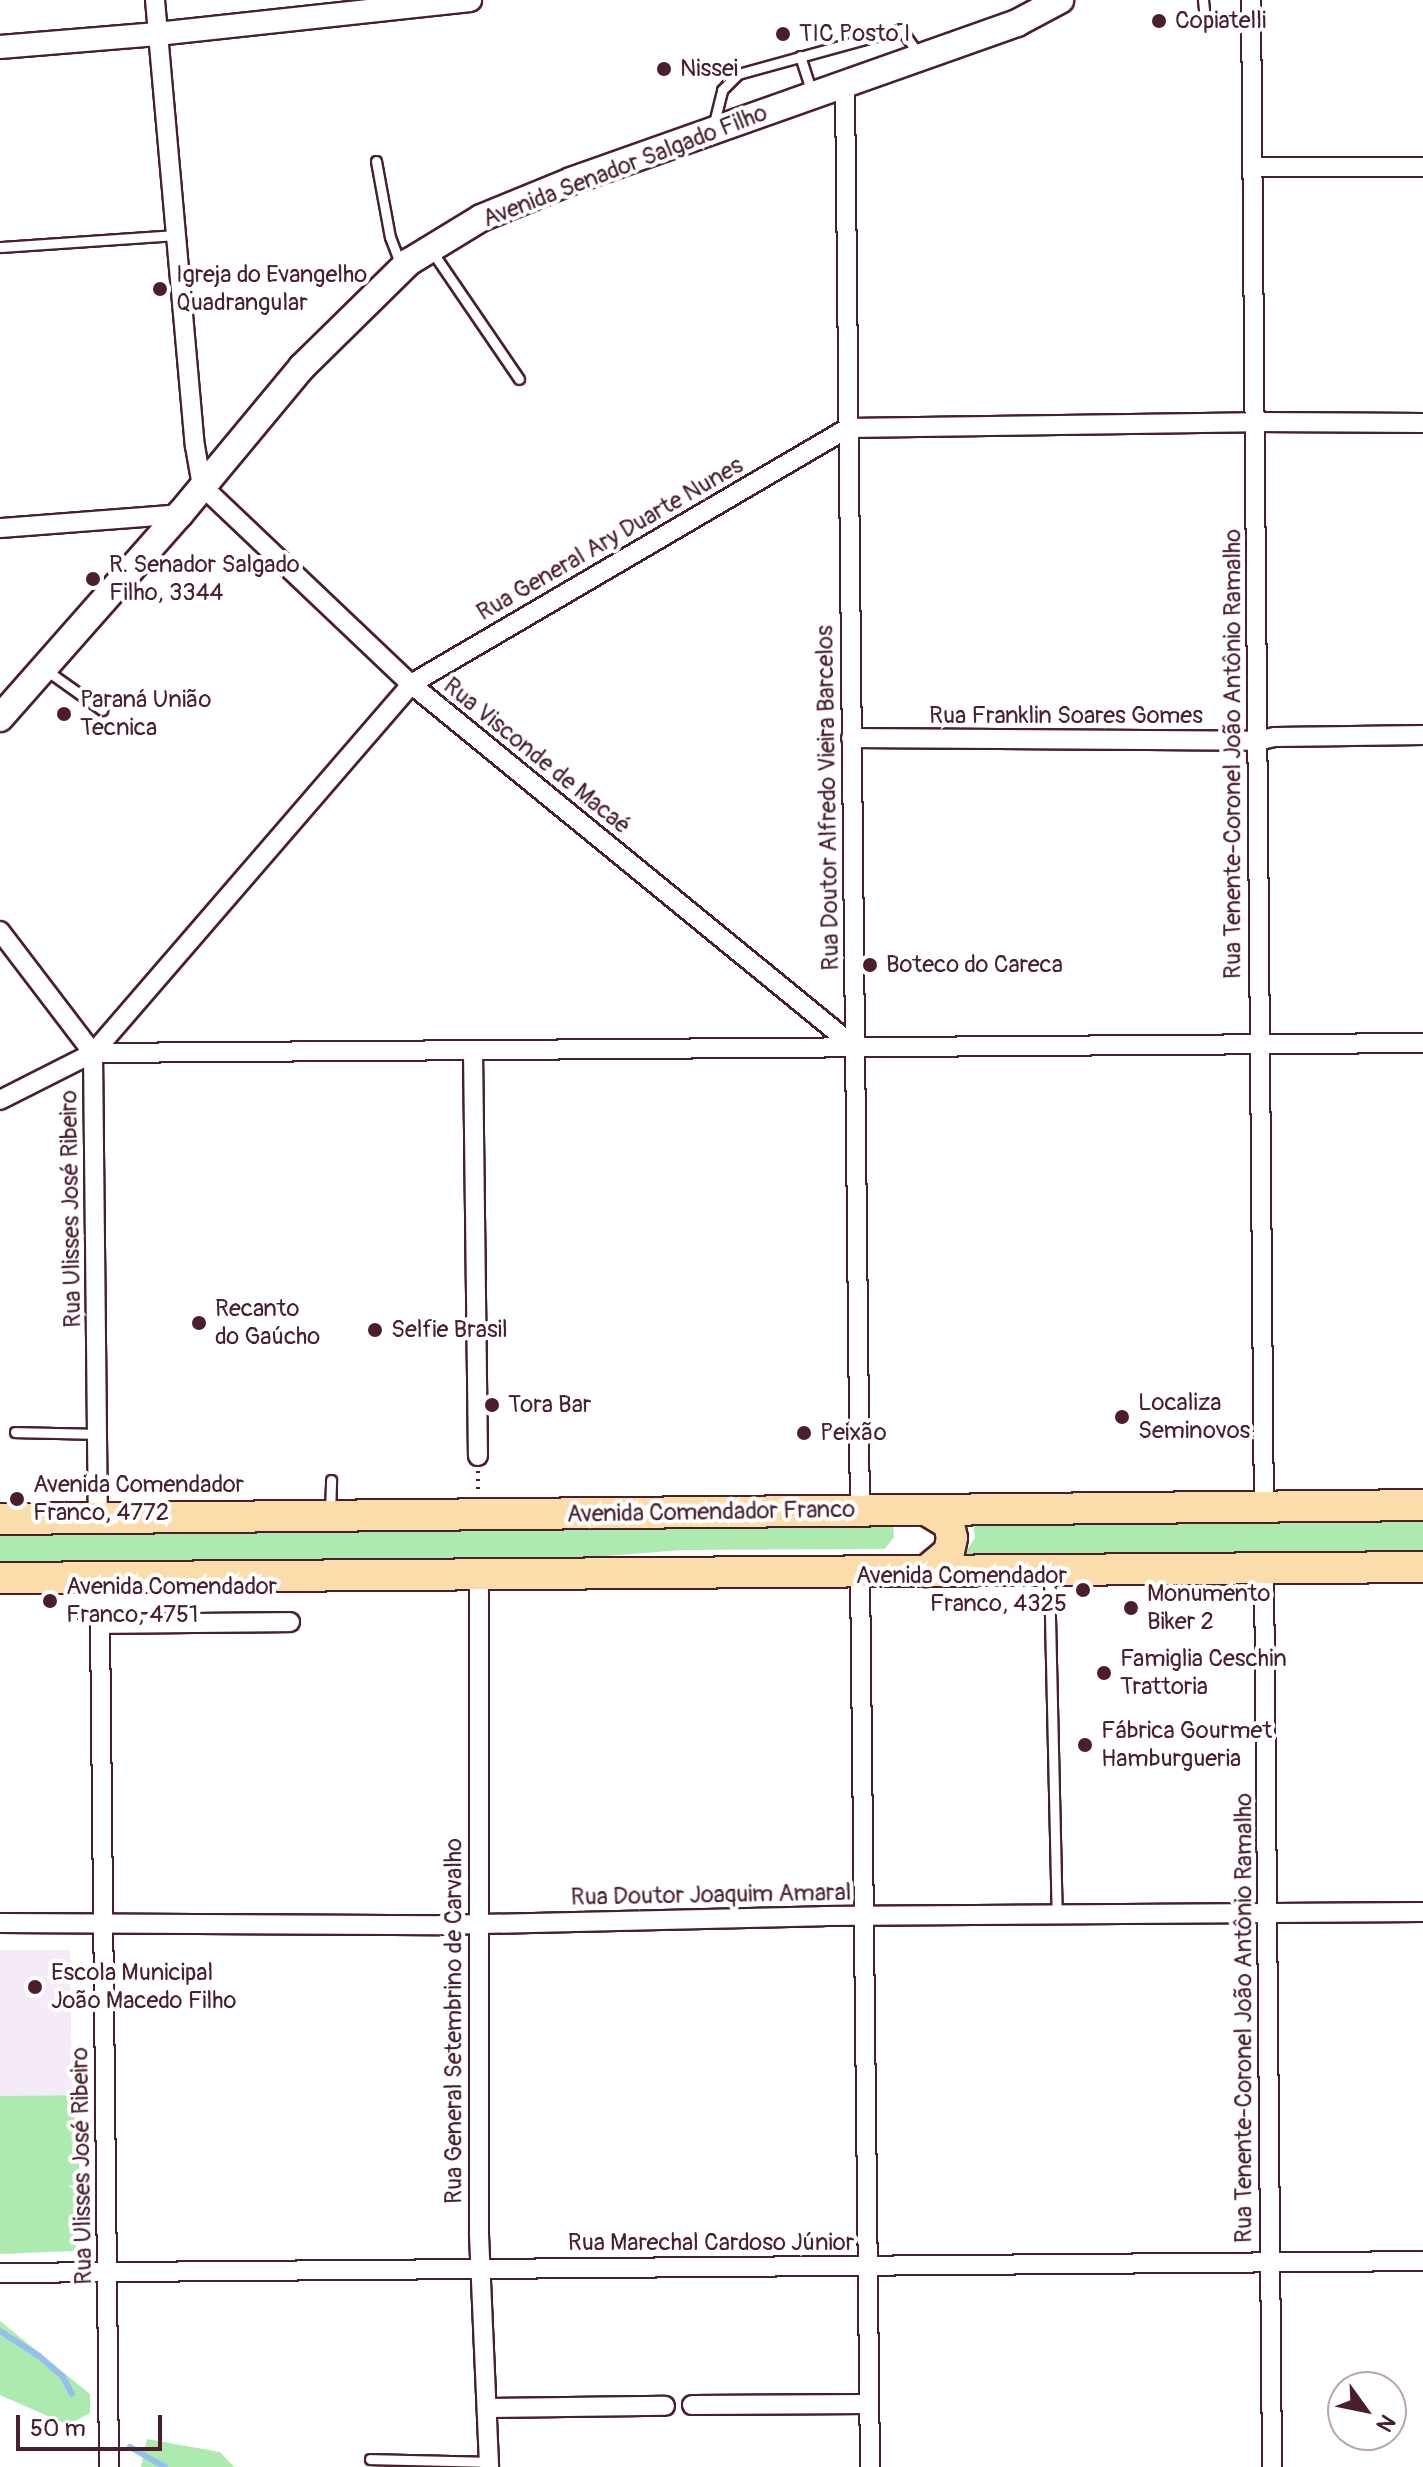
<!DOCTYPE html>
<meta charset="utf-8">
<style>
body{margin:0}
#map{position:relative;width:1423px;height:2467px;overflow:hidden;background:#fff;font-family:Pangolin,sans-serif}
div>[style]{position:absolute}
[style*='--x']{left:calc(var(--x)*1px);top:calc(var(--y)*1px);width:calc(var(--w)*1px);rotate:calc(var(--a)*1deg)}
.built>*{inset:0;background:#f5eaf7}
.green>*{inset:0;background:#adeab0}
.stream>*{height:6px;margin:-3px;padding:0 3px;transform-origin:3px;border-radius:3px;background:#93c0ec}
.path>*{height:4px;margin-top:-2px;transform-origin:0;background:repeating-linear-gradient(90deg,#4a1f2b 0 2px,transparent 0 8px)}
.roads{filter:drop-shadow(2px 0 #4a1f2b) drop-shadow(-2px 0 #4a1f2b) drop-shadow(0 2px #4a1f2b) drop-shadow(0 -2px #4a1f2b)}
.service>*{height:9px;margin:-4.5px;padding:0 4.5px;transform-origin:4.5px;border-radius:4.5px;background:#fff}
.minor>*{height:18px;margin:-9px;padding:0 9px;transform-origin:9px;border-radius:9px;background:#fff}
.tertiary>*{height:22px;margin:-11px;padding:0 11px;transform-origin:11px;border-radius:11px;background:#fff}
.secondary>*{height:26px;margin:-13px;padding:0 13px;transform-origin:13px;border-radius:13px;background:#fff}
.trunk>*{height:30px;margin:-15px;padding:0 15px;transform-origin:15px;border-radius:15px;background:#faddab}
.dots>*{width:22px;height:22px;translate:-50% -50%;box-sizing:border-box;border:4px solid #fff;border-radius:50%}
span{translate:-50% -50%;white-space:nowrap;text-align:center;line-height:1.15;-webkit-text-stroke:8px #fff;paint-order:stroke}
.poi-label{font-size:24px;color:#4a1f2b}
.left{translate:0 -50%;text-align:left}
.right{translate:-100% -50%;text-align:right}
.street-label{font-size:24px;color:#4a1f2b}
.north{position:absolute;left:1327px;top:2371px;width:80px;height:80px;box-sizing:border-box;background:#fff;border:2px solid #b7a5aa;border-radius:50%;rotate:123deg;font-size:22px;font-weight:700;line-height:32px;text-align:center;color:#4a1f2b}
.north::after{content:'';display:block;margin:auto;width:28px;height:36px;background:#4a1f2b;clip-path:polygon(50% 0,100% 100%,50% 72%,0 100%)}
.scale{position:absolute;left:16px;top:2415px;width:146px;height:36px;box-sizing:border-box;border:4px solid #4a1f2b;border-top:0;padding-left:10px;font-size:24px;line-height:28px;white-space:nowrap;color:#4a1f2b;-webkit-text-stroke:6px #fff;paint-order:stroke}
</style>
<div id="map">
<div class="built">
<div style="clip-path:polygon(0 1950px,70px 1950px,72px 2095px,0 2096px)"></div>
</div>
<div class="green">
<div style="clip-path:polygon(1423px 1520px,1423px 1552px,963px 1556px,975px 1538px,973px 1524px)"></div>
<div style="clip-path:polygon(893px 1523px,894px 1537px,885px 1549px,682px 1550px,568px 1559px,0 1564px,0 1534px,6px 1531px)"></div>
<div style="clip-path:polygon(78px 2095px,80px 2241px,73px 2251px,0 2254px,0 2096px)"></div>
<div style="clip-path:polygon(0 2321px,90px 2394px,90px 2413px,68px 2425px,0 2395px)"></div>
<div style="clip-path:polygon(147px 2439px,220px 2452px,234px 2467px,141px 2467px)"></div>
</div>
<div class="stream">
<div style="--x:0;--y:2331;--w:46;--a:32.7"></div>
<div style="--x:39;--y:2356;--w:32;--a:41"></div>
<div style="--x:63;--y:2377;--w:19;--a:62"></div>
<div style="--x:130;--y:2447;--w:40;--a:29.7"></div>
</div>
<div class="path">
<div style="--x:478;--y:1471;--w:18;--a:90"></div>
<div style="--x:79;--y:1620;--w:12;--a:-90"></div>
</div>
<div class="roads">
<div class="service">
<div style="--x:1203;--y:0;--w:10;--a:84"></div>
<div style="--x:800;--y:56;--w:39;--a:72"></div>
<div style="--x:713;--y:127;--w:38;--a:-76"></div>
<div style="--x:722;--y:90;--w:23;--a:-45"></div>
<div style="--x:738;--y:74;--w:169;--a:-15.4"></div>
<div style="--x:901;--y:29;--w:32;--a:55"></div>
<div style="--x:376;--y:161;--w:77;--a:79.6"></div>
<div style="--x:390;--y:237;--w:31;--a:69"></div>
<div style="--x:0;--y:247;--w:176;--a:-3.9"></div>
<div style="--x:431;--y:250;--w:156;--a:55.7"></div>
<div style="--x:46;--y:670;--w:69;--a:35.5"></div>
<div style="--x:15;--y:1432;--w:82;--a:1.4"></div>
<div style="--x:330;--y:1512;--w:32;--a:-88"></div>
<div style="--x:1049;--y:1573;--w:341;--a:88.7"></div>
<div style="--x:370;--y:2459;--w:119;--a:1.4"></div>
</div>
<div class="minor">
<div style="--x:155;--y:0;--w:448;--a:84.9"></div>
<div style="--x:195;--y:446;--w:41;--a:80.1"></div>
<div style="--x:202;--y:486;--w:288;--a:43.5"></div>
<div style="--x:411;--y:684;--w:574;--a:39.27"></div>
<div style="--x:1251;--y:0;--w:1507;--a:89.51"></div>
<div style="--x:845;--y:86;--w:1425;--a:89.4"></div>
<div style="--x:1252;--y:167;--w:171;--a:0"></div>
<div style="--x:0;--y:528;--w:181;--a:-4.4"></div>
<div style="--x:851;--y:738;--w:406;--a:0.4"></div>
<div style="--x:1257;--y:741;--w:18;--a:-13"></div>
<div style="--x:1275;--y:737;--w:148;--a:-0.8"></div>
<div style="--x:0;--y:931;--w:153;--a:52.7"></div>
<div style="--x:93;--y:1053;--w:465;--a:89.4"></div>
<div style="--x:473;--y:1050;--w:406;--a:89.3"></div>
<div style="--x:93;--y:1053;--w:1330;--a:-0.43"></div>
<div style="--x:0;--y:1100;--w:104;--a:-26.8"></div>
<div style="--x:93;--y:1053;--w:487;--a:-49.2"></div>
<div style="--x:411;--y:684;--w:506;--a:-30.36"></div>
<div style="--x:848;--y:428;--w:406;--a:-0.8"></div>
<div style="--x:1254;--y:422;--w:169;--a:0.3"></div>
<div style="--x:1264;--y:1568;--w:899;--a:89.49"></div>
<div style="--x:860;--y:1571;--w:896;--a:89.36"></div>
<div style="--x:479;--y:1575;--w:660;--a:90"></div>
<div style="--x:479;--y:2235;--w:232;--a:87.5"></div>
<div style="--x:0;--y:1923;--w:440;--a:0.3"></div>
<div style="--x:440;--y:1925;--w:383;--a:-1.3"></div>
<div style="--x:823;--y:1916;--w:600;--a:-0.38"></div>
<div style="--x:0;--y:2273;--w:1423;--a:-0.48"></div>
<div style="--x:692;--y:2405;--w:177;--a:-0.3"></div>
<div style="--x:489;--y:2408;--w:176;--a:-0.7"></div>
<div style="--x:109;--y:2467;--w:843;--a:-90.61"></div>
<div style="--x:100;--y:1624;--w:190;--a:-0.6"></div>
</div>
<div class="tertiary">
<div style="--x:0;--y:47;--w:158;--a:-4.7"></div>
<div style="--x:157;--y:34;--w:315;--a:-6.2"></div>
</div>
<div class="secondary">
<div style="--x:0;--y:718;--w:272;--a:-48.6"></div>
<div style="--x:180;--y:514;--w:191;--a:-50.3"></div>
<div style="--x:302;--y:367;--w:150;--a:-44.5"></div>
<div style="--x:409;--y:262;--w:84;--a:-31.4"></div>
<div style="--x:481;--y:218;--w:97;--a:-22.3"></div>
<div style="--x:571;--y:181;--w:473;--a:-19.5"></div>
<div style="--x:1017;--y:23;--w:49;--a:-28.1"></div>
</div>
<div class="trunk">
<div style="--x:926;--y:1510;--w:27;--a:31"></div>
<div style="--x:949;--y:1524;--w:14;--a:78"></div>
<div style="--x:952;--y:1538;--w:14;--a:102"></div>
<div style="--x:949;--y:1552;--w:30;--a:140"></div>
<div style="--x:0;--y:1519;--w:1423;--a:-0.56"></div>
<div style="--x:0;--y:1578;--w:1423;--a:-0.44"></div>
</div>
</div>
<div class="dots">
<div style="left:1159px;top:21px;background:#4a1f2b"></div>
<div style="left:783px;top:34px;background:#4a1f2b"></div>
<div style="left:664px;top:69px;background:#4a1f2b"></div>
<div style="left:160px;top:289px;background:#4a1f2b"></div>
<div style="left:93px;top:579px;background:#4a1f2b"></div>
<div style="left:64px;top:714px;background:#4a1f2b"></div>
<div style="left:870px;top:965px;background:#4a1f2b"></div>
<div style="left:199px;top:1323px;background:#4a1f2b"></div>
<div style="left:375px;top:1330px;background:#4a1f2b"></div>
<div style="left:492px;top:1405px;background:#4a1f2b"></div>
<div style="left:1122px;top:1417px;background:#4a1f2b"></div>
<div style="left:804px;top:1433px;background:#4a1f2b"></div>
<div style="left:17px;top:1499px;background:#4a1f2b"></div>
<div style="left:1083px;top:1590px;background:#4a1f2b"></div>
<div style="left:50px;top:1601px;background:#4a1f2b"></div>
<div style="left:1131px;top:1608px;background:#4a1f2b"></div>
<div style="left:1104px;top:1673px;background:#4a1f2b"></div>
<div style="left:1085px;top:1745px;background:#4a1f2b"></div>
<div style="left:35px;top:1987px;background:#4a1f2b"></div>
</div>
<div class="poi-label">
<span class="left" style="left:1175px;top:21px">Copiatelli</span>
<span class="left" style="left:799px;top:34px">TIC Posto I</span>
<span class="left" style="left:680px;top:69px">Nissei</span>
<span class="left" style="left:176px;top:289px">Igreja do Evangelho<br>Quadrangular</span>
<span class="left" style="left:109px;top:579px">R. Senador Salgado<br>Filho, 3344</span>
<span class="left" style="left:80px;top:714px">Paraná União<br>Tecnica</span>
<span class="left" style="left:886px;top:965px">Boteco do Careca</span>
<span class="left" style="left:215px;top:1323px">Recanto<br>do Gaúcho</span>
<span class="left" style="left:391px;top:1330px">Selfie Brasil</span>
<span class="left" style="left:1138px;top:1417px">Localiza<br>Seminovos</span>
<span class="left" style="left:508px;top:1405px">Tora Bar</span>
<span class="left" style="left:820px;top:1433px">Peixão</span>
<span class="left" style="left:33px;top:1499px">Avenida Comendador<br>Franco, 4772</span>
<span class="right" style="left:1067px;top:1590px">Avenida Comendador<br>Franco, 4325</span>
<span class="left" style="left:66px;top:1601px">Avenida Comendador<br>Franco, 4751</span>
<span class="left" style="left:1147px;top:1608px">Monumento<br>Biker 2</span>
<span class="left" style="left:1120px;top:1673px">Famiglia Ceschin<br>Trattoria</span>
<span class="left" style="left:1101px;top:1745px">Fábrica Gourmet<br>Hamburgueria</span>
<span class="left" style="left:51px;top:1987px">Escola Municipal<br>João Macedo Filho</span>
</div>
<div class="street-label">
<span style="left:625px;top:166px;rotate:-21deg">Avenida Senador Salgado Filho</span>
<span style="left:610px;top:539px;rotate:-30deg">Rua General Ary Duarte Nunes</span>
<span style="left:1066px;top:716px">Rua Franklin Soares Gomes</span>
<span style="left:1233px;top:754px;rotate:-90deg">Rua Tenente-Coronel João Antônio Ramalho</span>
<span style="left:537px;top:756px;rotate:39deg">Rua Visconde de Macaé</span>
<span style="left:828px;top:798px;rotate:-91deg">Rua Doutor Alfredo Vieira Barcelos</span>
<span style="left:71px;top:1209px;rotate:-91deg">Rua Ulisses José Ribeiro</span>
<span style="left:711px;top:1512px;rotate:-1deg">Avenida Comendador Franco</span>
<span style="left:711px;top:1895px;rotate:-1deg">Rua Doutor Joaquim Amaral</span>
<span style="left:1244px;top:2018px;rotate:-90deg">Rua Tenente-Coronel João Antônio Ramalho</span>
<span style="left:454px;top:2021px;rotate:-90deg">Rua General Setembrino de Carvalho</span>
<span style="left:82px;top:2166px;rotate:-91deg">Rua Ulisses José Ribeiro</span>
<span style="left:711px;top:2243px">Rua Marechal Cardoso Júnior</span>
</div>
<div class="north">N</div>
<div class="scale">50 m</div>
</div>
